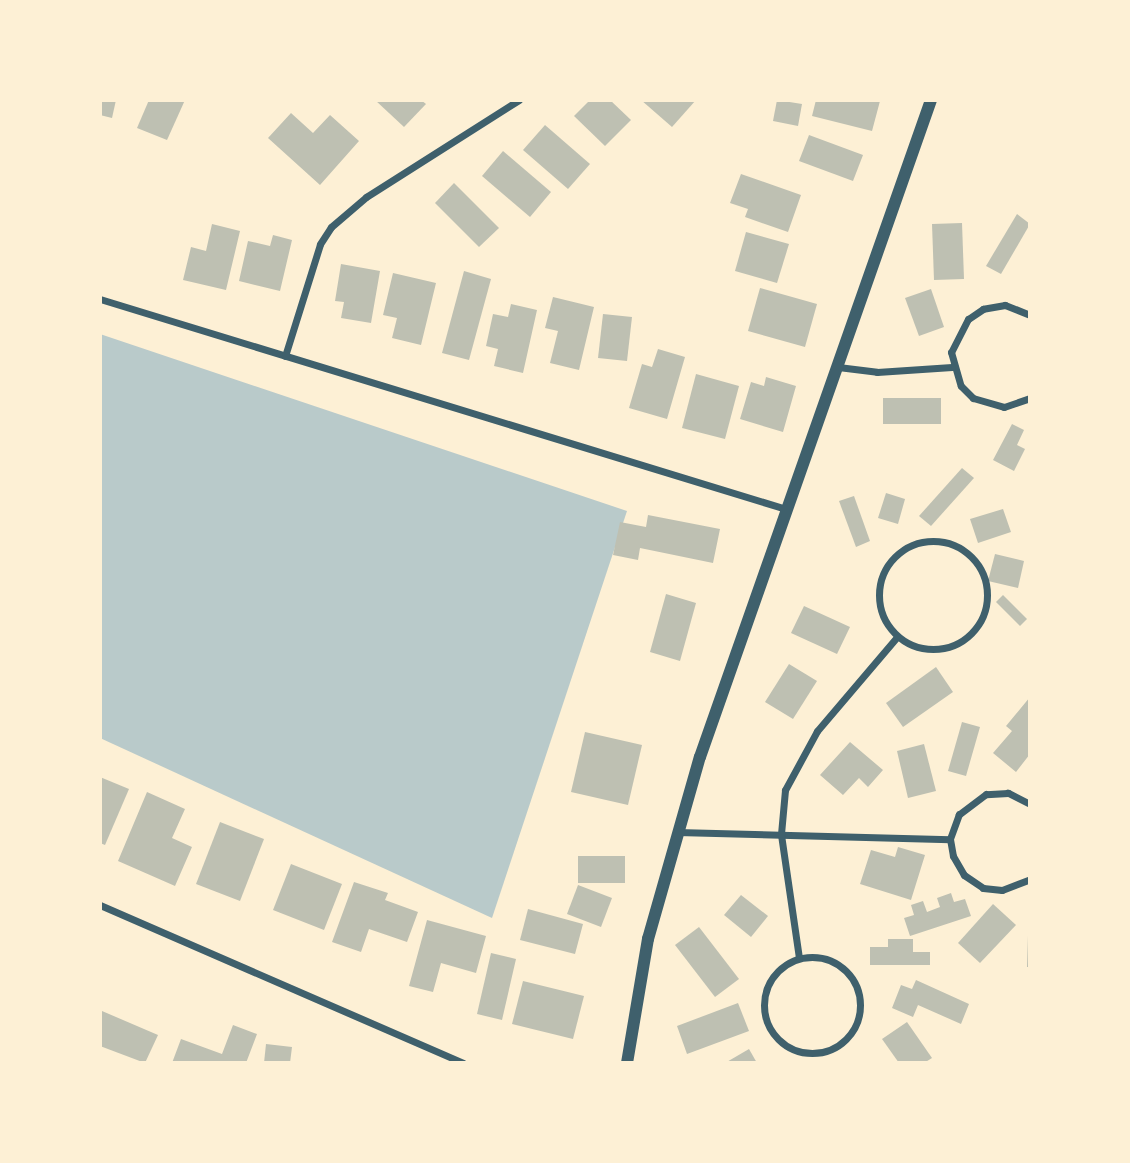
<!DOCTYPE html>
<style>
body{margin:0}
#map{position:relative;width:1130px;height:1163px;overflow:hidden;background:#fdf0d5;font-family:Signika,sans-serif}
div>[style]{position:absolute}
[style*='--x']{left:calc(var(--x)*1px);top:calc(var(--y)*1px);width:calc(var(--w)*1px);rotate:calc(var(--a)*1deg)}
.green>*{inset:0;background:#b9caca}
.building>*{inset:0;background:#bec0b2}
.minor>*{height:7px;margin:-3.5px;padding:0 3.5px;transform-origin:3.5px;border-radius:3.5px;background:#3f606c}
.minor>.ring{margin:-3.5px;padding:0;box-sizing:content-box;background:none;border:7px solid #3f606c;border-radius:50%}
.tertiary>*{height:12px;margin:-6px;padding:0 6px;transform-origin:6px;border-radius:6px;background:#3f606c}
span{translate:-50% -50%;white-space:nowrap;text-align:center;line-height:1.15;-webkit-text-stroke:6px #fdf0d5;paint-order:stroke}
.frame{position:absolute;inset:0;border:102px solid #fdf0d5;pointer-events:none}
</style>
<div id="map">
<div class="green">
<div style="clip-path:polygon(100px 334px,627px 511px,492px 918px,100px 738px)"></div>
</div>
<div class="building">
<div style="clip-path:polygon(100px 100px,116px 100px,112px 118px,100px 115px)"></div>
<div style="clip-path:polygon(149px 100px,185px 100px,167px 140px,137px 128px)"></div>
<div style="clip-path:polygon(375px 100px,421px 100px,426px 104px,404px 127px)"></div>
<div style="clip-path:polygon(590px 100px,610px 100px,631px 120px,605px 146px,574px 116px)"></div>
<div style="clip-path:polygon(641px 100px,696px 100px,672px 127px)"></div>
<div style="clip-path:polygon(777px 100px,802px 104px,798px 126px,773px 121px)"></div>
<div style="clip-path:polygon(816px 100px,880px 101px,872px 131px,812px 116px)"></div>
<div style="clip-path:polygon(291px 113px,313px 133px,330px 115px,359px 141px,320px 185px,268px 138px)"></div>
<div style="clip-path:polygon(545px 125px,590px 164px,568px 189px,523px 150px)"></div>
<div style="clip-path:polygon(809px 135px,863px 155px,853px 181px,799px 161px)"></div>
<div style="clip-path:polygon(503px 151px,551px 192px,530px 217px,482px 176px)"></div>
<div style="clip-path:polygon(741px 174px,801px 195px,788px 232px,745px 217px,748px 209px,730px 203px)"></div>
<div style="clip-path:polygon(454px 183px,499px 228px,479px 247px,435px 203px)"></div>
<div style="clip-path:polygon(1017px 214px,1030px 224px,1001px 274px,986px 266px)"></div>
<div style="clip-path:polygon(962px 223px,964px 279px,934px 280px,932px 224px)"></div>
<div style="clip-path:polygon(212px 224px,240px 231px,226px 290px,183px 280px,191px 247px,206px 251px)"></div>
<div style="clip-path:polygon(746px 232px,789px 244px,777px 283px,735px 271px)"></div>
<div style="clip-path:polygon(273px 235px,292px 240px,280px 291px,239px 281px,248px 241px,270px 246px)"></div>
<div style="clip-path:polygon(341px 264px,380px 271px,371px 323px,341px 318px,344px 302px,335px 301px)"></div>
<div style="clip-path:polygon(464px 271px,491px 279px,469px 360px,442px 353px)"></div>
<div style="clip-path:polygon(393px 273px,436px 283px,421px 345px,392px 338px,397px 318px,383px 315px)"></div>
<div style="clip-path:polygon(760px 288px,817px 304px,805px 347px,748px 331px)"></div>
<div style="clip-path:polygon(931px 289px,944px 327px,919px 336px,905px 298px)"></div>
<div style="clip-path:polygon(553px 297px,594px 307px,579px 370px,550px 363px,558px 331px,545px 328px)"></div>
<div style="clip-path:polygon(511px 304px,537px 310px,523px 373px,494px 366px,498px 349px,486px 346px,493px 314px,508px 317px)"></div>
<div style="clip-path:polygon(603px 314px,632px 317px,627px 361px,598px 358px)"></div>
<div style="clip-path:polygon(658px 349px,685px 357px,667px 419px,629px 408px,642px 364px,652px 367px)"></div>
<div style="clip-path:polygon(696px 374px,739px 386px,725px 439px,682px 428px)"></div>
<div style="clip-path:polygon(766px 377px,796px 386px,783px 432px,740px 419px,751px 382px,764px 386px)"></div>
<div style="clip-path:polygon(883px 398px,941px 398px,941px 424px,883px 424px)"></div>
<div style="clip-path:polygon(1012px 424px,1024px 430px,1017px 445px,1025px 449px,1014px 471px,993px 460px)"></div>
<div style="clip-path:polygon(962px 468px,974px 478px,931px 526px,919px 516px)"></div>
<div style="clip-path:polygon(886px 493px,905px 499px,898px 524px,878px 518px)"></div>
<div style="clip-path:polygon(854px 496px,870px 541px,856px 547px,839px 501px)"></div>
<div style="clip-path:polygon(1003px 509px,1011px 532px,978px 543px,970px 519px)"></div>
<div style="clip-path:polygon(648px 515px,720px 529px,713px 563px,640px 548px,638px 560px,613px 555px,620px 522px,646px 527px)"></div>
<div style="clip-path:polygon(995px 554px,1024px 561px,1018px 588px,988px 581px)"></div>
<div style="clip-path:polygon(666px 594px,696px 603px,680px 661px,650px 652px)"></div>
<div style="clip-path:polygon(1003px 595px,1027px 619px,1020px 626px,996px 602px)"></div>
<div style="clip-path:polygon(804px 606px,850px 627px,837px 654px,791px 633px)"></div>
<div style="clip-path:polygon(789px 664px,817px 681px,793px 719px,765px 702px)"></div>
<div style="clip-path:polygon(936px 667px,953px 692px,903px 727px,886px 703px)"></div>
<div style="clip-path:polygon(1030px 697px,1030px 754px,1016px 772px,993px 753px,1012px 731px,1006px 726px)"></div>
<div style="clip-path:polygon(962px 722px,980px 727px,966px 776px,948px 771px)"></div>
<div style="clip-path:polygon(585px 732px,642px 745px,628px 805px,571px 792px)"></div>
<div style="clip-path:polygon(850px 742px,883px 770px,868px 787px,859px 778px,843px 795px,820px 775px)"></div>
<div style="clip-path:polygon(924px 744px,936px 791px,908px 798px,897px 751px)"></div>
<div style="clip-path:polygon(100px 777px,129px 789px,105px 845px,100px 843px)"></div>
<div style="clip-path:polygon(147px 792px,185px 809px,172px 838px,192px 847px,175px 886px,118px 861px)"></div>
<div style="clip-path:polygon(220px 822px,264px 839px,240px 901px,196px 884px)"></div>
<div style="clip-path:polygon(898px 847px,925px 855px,911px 900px,860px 884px,871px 850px,895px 857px)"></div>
<div style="clip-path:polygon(578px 856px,625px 856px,625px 883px,578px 883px)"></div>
<div style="clip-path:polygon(291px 864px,342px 884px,324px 930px,273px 910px)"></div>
<div style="clip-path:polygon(354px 882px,388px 893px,385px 900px,418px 912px,407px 942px,369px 929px,361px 952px,332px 942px)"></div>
<div style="clip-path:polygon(578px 885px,612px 898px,601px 927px,567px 914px)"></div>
<div style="clip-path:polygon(951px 893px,954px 902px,965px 899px,971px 916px,910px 936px,904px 918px,914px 915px,911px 905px,923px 901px,927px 912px,940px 907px,937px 898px)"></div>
<div style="clip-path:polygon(741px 895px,768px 916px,751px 937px,724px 915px)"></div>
<div style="clip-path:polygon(993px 904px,1016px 925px,980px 963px,958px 943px)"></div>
<div style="clip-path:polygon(528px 909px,583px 924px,575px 954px,520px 940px)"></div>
<div style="clip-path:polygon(427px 920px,486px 936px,476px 973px,441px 963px,433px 992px,409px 986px)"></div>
<div style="clip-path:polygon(699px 927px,739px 979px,715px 997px,675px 945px)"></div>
<div style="clip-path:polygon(1028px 935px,1030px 935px,1030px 967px,1027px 967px)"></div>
<div style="clip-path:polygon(888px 939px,913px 939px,913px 952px,930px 952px,930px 965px,870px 965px,870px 947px,888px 947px)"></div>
<div style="clip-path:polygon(491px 953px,516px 959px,502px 1020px,477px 1014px)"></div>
<div style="clip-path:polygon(916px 980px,969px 1004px,961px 1024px,918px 1005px,913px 1017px,892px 1008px,901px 985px,912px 989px)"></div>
<div style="clip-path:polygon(523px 981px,584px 996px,573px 1039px,512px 1024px)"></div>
<div style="clip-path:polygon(738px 1003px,749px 1031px,687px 1054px,677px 1026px)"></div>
<div style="clip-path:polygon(102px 1011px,158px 1035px,145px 1063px,100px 1046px)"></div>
<div style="clip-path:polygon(907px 1022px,932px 1058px,924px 1063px,899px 1063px,882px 1039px)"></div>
<div style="clip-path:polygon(233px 1025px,257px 1034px,246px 1063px,172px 1063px,181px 1039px,222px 1054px)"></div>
<div style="clip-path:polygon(266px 1044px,292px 1047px,290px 1063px,264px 1063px)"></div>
<div style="clip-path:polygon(749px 1049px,757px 1063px,725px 1063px)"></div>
</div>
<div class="minor">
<div style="--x:100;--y:299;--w:717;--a:17.02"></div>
<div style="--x:1030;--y:315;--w:27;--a:-158"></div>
<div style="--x:1005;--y:305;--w:22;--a:170"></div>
<div style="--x:983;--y:309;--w:18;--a:146"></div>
<div style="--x:968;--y:319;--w:37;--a:117"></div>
<div style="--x:951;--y:352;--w:35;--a:74"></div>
<div style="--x:961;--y:386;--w:17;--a:45"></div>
<div style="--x:973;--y:398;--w:32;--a:16"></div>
<div style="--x:1004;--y:407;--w:28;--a:-19"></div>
<div style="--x:285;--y:356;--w:117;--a:-72.6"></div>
<div style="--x:320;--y:244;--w:20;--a:-57"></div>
<div style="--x:331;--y:227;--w:46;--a:-40.6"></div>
<div style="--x:366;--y:197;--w:181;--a:-32.4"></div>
<div style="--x:838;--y:367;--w:39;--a:7"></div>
<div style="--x:877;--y:372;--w:75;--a:-3.8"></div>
<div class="ring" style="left:879px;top:541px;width:101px;height:101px"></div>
<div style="--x:1030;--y:804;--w:25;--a:-153"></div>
<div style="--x:1008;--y:793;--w:22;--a:177"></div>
<div style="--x:986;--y:794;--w:34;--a:143"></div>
<div style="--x:959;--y:814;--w:27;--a:110"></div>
<div style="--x:950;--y:839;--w:17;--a:80"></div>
<div style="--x:953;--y:856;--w:22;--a:60"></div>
<div style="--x:964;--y:875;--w:23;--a:34"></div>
<div style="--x:983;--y:888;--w:19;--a:6"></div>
<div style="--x:1002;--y:890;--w:30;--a:-21"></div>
<div style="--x:677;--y:832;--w:273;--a:1.5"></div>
<div style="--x:100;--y:905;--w:396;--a:23.5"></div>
<div class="ring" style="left:764px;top:957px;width:89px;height:89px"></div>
<div style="--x:799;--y:958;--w:125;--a:-98.3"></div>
<div style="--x:781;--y:834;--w:44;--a:-84.8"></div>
<div style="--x:785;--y:790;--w:67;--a:-61.5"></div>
<div style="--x:817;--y:731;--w:123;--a:-49.6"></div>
</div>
<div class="tertiary">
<div style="--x:627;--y:1063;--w:126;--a:-80.4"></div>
<div style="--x:648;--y:939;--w:189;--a:-74.1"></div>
<div style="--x:700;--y:757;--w:696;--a:-70.63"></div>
</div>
<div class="frame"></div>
</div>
